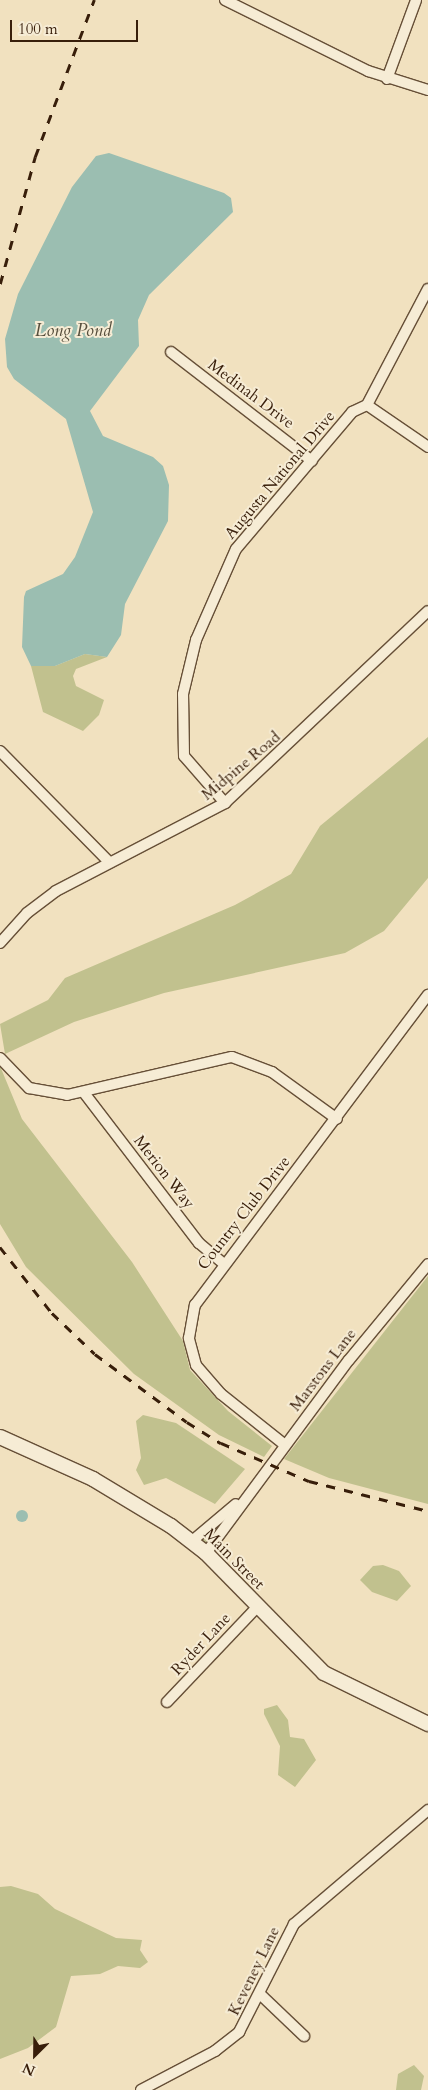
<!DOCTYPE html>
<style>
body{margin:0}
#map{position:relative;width:428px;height:2090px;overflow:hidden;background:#f1e1bf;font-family:Cardo,serif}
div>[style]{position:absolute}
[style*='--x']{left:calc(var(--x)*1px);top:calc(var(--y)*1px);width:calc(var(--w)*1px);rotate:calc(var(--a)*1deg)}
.green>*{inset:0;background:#c1c18e}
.water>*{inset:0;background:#9bbeb1}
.round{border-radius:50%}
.roads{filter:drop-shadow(1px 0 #664f37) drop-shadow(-1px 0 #664f37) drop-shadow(0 1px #664f37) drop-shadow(0 -1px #664f37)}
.minor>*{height:10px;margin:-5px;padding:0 5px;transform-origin:5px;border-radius:5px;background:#f6ecd5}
.secondary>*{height:14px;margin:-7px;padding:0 7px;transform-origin:7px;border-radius:7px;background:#f6ecd5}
.rail>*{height:2.5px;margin-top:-1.25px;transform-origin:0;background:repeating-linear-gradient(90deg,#381e0a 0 9px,transparent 0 18px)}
span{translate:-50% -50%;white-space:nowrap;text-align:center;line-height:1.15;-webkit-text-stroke:4px #f6ecd5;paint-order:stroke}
.street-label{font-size:16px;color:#381e0a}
.water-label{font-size:18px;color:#564e3c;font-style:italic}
.north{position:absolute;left:10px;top:2030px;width:50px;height:50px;-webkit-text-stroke:4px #f6ecd5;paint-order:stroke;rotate:203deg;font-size:14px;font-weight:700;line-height:20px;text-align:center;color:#381e0a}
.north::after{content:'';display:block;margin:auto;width:18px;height:22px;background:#381e0a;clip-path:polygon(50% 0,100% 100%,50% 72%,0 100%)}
.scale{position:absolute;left:10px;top:20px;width:128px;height:22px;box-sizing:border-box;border:2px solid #381e0a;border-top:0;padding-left:6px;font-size:15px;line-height:18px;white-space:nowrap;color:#381e0a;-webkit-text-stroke:4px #f6ecd5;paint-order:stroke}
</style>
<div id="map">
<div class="green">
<div style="clip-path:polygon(85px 654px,107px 657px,76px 669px,73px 676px,76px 686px,104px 700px,99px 715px,83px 731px,43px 712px,31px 666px,55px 666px)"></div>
<div style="clip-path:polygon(428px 737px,428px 878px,384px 931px,345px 953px,164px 993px,74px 1022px,5px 1054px,0 1024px,48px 1000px,65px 978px,235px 905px,291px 874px,320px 826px)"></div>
<div style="clip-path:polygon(0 1066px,22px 1119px,132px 1262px,183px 1341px,190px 1370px,228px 1411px,272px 1446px,264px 1457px,219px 1435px,134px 1374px,26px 1267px,0 1224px)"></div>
<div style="clip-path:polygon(428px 1276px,428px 1504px,329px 1478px,284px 1459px)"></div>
<div style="clip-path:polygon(143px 1415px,176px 1423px,245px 1469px,215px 1504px,166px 1478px,144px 1485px,136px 1470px,141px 1458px,136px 1421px)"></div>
<div style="clip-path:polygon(222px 1520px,207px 1543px,201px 1541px,202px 1539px)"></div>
<div style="clip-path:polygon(383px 1565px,399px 1571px,411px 1586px,397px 1601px,372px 1592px,360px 1580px,373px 1566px)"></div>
<div style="clip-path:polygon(277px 1705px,288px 1720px,290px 1737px,304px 1739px,316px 1760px,295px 1787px,278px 1775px,280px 1746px,264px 1714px,264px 1709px)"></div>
<div style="clip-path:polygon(11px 1886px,38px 1894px,55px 1909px,116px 1938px,142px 1940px,140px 1950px,148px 1962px,140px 1968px,118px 1966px,100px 1974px,71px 1976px,56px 2027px,28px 2048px,0 2059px,0 1887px)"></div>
<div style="clip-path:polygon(414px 2065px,424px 2076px,421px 2090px,396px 2090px,398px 2074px)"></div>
</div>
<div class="water">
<div style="clip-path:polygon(109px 153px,224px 193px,231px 198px,233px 212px,149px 295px,138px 320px,139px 346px,90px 411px,103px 436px,153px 457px,163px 466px,169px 485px,168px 521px,125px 604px,121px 635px,107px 657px,85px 654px,55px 666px,31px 666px,22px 647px,24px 597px,26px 591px,63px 574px,75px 557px,93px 512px,66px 419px,14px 379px,7px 367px,5px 339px,18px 294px,72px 187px,96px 156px)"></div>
<div class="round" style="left:16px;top:1510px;width:12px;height:12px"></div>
</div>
<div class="roads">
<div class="minor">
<div style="--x:225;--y:0;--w:160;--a:26.4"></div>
<div style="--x:368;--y:71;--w:63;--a:17.6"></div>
<div style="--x:387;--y:79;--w:84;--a:-69.8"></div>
<div style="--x:171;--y:352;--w:178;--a:37.7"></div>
<div style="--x:367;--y:405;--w:131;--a:-62.3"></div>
<div style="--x:0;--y:751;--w:156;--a:45.5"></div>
<div style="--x:225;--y:803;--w:62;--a:-131.1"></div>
<div style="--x:184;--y:756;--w:62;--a:-90.9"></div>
<div style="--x:183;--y:694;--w:56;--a:-76.5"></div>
<div style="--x:196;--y:640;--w:99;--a:-66.3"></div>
<div style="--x:236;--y:549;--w:180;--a:-49.7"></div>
<div style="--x:352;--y:412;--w:17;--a:-25"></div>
<div style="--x:367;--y:405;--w:74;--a:34.5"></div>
<div style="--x:0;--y:943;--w:40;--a:-48"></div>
<div style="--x:27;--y:913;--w:36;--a:-37"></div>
<div style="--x:56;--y:891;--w:191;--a:-27.5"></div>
<div style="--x:225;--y:803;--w:279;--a:-43.4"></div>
<div style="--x:0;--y:1058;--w:42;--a:46"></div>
<div style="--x:29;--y:1088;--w:39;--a:10"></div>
<div style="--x:67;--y:1095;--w:169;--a:-13"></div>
<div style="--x:232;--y:1057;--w:43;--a:20.6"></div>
<div style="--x:272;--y:1072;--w:80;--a:35.9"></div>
<div style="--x:85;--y:1094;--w:188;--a:52.6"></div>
<div style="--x:199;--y:1243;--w:33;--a:40"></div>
<div style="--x:285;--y:1445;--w:82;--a:-141.4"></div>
<div style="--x:221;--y:1394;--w:38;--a:-131"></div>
<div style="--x:196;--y:1365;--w:28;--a:-105"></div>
<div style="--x:189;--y:1338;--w:34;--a:-80"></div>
<div style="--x:195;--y:1305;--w:388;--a:-53.1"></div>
<div style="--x:192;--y:1541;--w:57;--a:-40.1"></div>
<div style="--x:206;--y:1553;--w:240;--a:-53.5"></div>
<div style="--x:349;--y:1360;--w:124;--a:-50.5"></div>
<div style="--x:167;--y:1702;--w:131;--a:-46.5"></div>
<div style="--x:260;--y:1994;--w:61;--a:43.7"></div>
<div style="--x:141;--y:2090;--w:84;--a:-27.8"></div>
<div style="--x:215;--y:2051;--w:31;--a:-38"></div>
<div style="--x:239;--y:2032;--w:121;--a:-63"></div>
<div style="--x:294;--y:1924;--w:176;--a:-40.4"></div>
</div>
<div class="secondary">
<div style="--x:0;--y:1437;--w:102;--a:24.3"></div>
<div style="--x:93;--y:1479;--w:91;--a:31.1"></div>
<div style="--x:171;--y:1526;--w:44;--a:37.6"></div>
<div style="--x:206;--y:1553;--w:168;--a:45.5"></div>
<div style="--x:324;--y:1673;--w:116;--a:26.1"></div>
</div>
</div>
<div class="rail">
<div style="--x:0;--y:284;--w:132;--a:-74.6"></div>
<div style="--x:35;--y:157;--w:168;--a:-69.4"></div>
<div style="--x:0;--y:1247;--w:84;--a:51.8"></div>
<div style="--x:52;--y:1313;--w:59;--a:43.6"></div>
<div style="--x:95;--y:1354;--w:114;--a:36.5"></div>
<div style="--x:187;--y:1422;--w:40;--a:32"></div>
<div style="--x:221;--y:1443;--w:96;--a:23.4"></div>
<div style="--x:309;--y:1481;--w:123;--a:14.1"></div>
</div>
<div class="street-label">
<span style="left:251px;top:394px;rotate:37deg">Medinah Drive</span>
<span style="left:280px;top:475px;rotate:-50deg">Augusta National Drive</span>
<span style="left:241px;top:766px;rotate:-40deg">Midpine Road</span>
<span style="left:164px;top:1172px;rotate:52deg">Merion Way</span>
<span style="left:244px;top:1213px;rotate:-52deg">Country Club Drive</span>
<span style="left:323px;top:1370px;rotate:-53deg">Marstons Lane</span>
<span style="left:234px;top:1559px;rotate:45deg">Main Street</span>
<span style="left:201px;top:1644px;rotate:-47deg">Ryder Lane</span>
<span style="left:254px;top:1971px;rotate:-64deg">Keveney Lane</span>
</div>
<div class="water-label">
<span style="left:73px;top:331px">Long Pond</span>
</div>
<div class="north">N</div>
<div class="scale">100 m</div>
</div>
